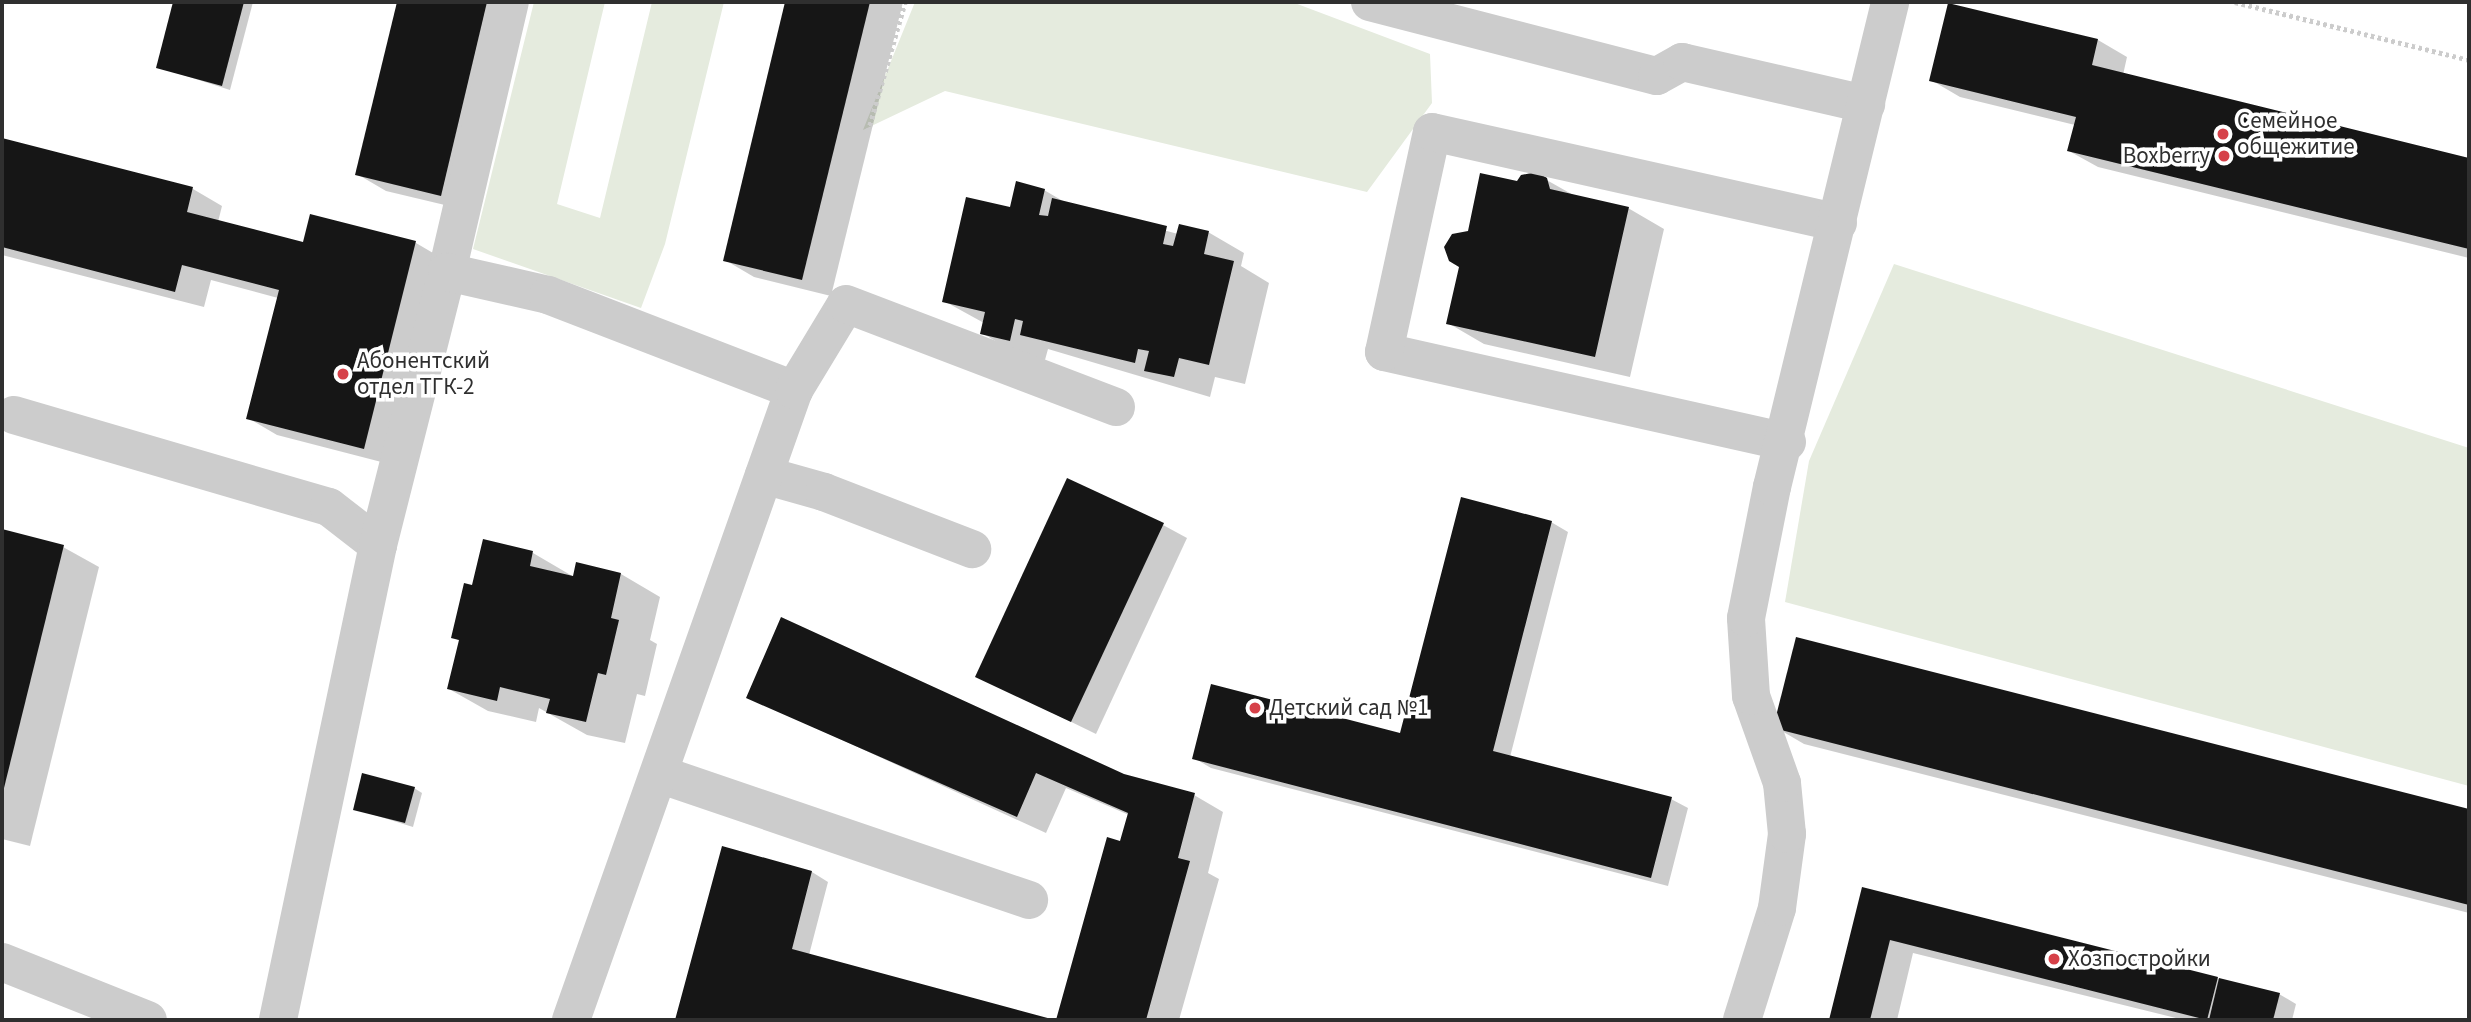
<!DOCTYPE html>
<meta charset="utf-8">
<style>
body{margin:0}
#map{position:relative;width:2471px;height:1022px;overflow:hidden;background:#fff;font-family:"Source Sans 3",sans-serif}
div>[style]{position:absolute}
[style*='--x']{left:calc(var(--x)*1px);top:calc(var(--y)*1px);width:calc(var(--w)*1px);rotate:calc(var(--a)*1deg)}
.green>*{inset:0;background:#e5ebde}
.shadow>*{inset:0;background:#0003}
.building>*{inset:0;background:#161616}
.path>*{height:4.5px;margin-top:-2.25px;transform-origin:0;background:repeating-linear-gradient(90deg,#ccc 0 3.5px,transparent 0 7px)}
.minor>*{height:38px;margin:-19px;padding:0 19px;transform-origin:19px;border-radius:19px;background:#ccc}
.dots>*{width:19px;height:19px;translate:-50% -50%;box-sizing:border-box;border:4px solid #fff;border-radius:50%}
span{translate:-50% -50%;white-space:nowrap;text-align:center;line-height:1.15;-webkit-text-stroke:7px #fff;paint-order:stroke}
.poi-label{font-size:23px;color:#2f2f2f}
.left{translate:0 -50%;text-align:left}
.right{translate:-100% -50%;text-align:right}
.frame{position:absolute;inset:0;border:4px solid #2f2f2f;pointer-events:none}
</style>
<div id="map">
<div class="green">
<div style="clip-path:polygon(534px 2px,605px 2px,557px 204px,600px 218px,652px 2px,724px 2px,665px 244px,641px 308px,473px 249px)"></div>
<div style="clip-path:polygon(915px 2px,1292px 2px,1430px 54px,1432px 103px,1367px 192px,945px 91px,863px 130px)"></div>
<div style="clip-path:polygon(1894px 264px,2469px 448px,2469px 786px,1785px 602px,1809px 461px)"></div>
</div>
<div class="shadow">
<div style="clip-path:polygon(175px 2px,253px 2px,230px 90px,158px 67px)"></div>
<div style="clip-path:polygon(399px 2px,520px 2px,470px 211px,386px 191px,357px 174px)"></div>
<div style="clip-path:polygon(787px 2px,903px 2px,831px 296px,754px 277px,725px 260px)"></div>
<div style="clip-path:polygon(2098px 40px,2127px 57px,2123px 75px,2469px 159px,2469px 258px,2098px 167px,2069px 151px,2075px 125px,1960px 97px,1931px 80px)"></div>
<div style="clip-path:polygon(2px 140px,193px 189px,222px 206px,218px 222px,304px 244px,311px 216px,416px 243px,445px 260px,393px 465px,277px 435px,248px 418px,278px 298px,211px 280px,204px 307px,2px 255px)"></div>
<div style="clip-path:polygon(1536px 174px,1575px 196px,1628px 208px,1664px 229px,1630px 377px,1484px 344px,1448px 323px,1469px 232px,1518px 183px)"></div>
<div style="clip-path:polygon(1044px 190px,1068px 204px,1178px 234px,1208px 232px,1244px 253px,1241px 266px,1269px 283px,1245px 384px,1215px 377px,1210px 397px,1048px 349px,1045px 360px,1017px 354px,982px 333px,984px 323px,944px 301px,1011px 209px)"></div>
<div style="clip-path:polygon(1551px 522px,1568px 532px,1510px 757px,1671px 799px,1688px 808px,1668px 886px,1211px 768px,1194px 758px,1401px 735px)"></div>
<div style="clip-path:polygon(1163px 525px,1187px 538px,1096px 734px,977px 676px)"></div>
<div style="clip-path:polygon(2px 531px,63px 547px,99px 567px,30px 846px,2px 839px)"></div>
<div style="clip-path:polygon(484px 541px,533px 553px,574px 577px,577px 564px,621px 574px,660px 597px,650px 640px,657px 644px,645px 696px,637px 694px,625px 743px,587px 735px,539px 708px,536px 722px,488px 711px,449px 689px,460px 641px,453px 637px,474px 587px)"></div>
<div style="clip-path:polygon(1798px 639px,2469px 811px,2469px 913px,1804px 744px,1775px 727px)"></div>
<div style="clip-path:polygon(748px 697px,1124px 776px,1194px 795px,1223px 812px,1208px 873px,1219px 879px,1179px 1020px,1058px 1020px,1108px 839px,1121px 843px,1129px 815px,1066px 788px,1046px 833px)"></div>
<div style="clip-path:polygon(414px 788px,422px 793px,413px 827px,355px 809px)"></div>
<div style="clip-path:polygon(723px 848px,812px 872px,828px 882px,809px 955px,1052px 1020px,677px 1020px)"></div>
<div style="clip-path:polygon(1863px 889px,2279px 994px,2296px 1004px,2292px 1020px,2184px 1020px,1913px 953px,1897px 1020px,1830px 1020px)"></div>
</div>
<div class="building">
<div style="clip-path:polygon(173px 2px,244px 2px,222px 86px,156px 68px)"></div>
<div style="clip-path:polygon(397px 2px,487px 2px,441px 196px,355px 175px)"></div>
<div style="clip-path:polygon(785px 2px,870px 2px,802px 280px,723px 261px)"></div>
<div style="clip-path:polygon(1948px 3px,2098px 39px,2092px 65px,2469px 158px,2469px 249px,2067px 151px,2076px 117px,1929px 81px)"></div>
<div style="clip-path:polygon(2px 138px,193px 187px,187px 212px,303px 242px,310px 214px,416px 241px,364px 449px,246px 419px,279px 290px,182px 265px,175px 292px,2px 247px)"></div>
<div style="clip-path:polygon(1537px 172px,1547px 178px,1550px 189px,1629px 207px,1595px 357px,1446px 324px,1459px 267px,1449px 261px,1444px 247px,1452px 234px,1468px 231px,1480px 173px,1517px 181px,1521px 175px)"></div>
<div style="clip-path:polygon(1016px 181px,1045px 189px,1039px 215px,1048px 216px,1052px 198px,1167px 226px,1163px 244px,1173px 246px,1179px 224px,1209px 231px,1204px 254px,1234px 261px,1209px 365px,1179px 358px,1174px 377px,1144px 371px,1149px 351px,1138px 349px,1135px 363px,1020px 335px,1023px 321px,1015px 319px,1010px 341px,980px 334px,985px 312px,942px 302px,966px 197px,1010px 207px)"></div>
<div style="clip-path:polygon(1067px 478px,1164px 523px,1071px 722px,975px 677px)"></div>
<div style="clip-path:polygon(1461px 497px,1552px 521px,1493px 751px,1672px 797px,1651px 878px,1192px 759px,1211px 684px,1400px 733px)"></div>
<div style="clip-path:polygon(2px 529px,64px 545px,3px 792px,2px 792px)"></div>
<div style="clip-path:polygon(483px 539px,533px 551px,530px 566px,573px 576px,576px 562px,621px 573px,611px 618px,619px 620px,606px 675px,598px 673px,586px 722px,546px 713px,550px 699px,500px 687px,497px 701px,447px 689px,459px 640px,451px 638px,464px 583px,472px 585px)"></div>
<div style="clip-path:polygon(781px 617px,1124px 774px,1195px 793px,1178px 858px,1190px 861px,1146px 1020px,1056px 1020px,1107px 837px,1120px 841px,1128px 813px,1036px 773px,1017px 817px,746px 698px)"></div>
<div style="clip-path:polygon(1796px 637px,2469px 809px,2469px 905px,1773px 728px)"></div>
<div style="clip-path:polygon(362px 773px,415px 787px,405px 823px,353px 810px)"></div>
<div style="clip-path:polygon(722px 846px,812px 871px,792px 949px,1055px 1020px,675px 1020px)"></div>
<div style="clip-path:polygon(1862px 887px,2218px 977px,2207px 1020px,1890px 940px,1870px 1020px,1829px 1020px)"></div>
<div style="clip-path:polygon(2219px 978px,2280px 993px,2273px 1020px,2209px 1020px)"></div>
</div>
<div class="path">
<div style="--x:2235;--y:2;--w:241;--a:13.9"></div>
<div style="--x:831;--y:260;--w:268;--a:-74"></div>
</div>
<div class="minor">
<div style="--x:1370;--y:2;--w:296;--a:14.5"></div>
<div style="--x:1657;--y:76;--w:29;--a:-29"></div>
<div style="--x:1682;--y:62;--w:189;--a:12.9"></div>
<div style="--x:447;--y:272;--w:277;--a:-76.9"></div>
<div style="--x:14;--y:415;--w:328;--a:16.3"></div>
<div style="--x:329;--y:507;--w:62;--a:37.8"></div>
<div style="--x:378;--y:545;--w:485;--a:101.9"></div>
<div style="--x:1787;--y:442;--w:413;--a:-167.4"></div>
<div style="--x:1384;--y:352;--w:225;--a:-77.7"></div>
<div style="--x:1432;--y:132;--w:416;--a:12.6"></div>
<div style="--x:764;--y:475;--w:62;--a:15.8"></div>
<div style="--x:824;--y:492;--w:159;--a:21.1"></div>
<div style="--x:378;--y:545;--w:282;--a:-75.8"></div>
<div style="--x:447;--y:272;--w:104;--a:12.8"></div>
<div style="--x:548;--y:295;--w:264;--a:21.1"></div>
<div style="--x:659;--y:774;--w:391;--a:18.8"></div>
<div style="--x:2;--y:962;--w:157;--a:21.7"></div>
<div style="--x:571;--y:1020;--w:668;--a:-70.51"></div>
<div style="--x:794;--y:390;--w:100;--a:-58.8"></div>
<div style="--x:846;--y:304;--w:289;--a:20.9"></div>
<div style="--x:1742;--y:1020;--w:117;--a:-72.6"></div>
<div style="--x:1777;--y:908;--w:75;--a:-82.3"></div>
<div style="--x:1787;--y:834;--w:51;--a:-95.6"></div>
<div style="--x:1782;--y:783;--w:92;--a:-109.6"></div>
<div style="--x:1751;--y:696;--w:78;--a:-93.7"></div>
<div style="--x:1746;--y:618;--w:134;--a:-78.8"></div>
<div style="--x:1772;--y:487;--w:499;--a:-76.3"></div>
</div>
<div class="dots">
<div style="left:2223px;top:134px;background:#d64149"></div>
<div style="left:2224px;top:156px;background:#d64149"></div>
<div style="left:343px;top:374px;background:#d64149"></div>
<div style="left:1255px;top:708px;background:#d64149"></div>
<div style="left:2054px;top:959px;background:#d64149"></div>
</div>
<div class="poi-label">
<span class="left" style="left:2237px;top:134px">Семейное<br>общежитие</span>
<span class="right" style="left:2210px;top:156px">Boxberry</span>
<span class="left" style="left:357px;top:374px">Абонентский<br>отдел ТГК-2</span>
<span class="left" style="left:1269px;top:708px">Детский сад №1</span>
<span class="left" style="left:2068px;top:959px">Хозпостройки</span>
</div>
<div class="frame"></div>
</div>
